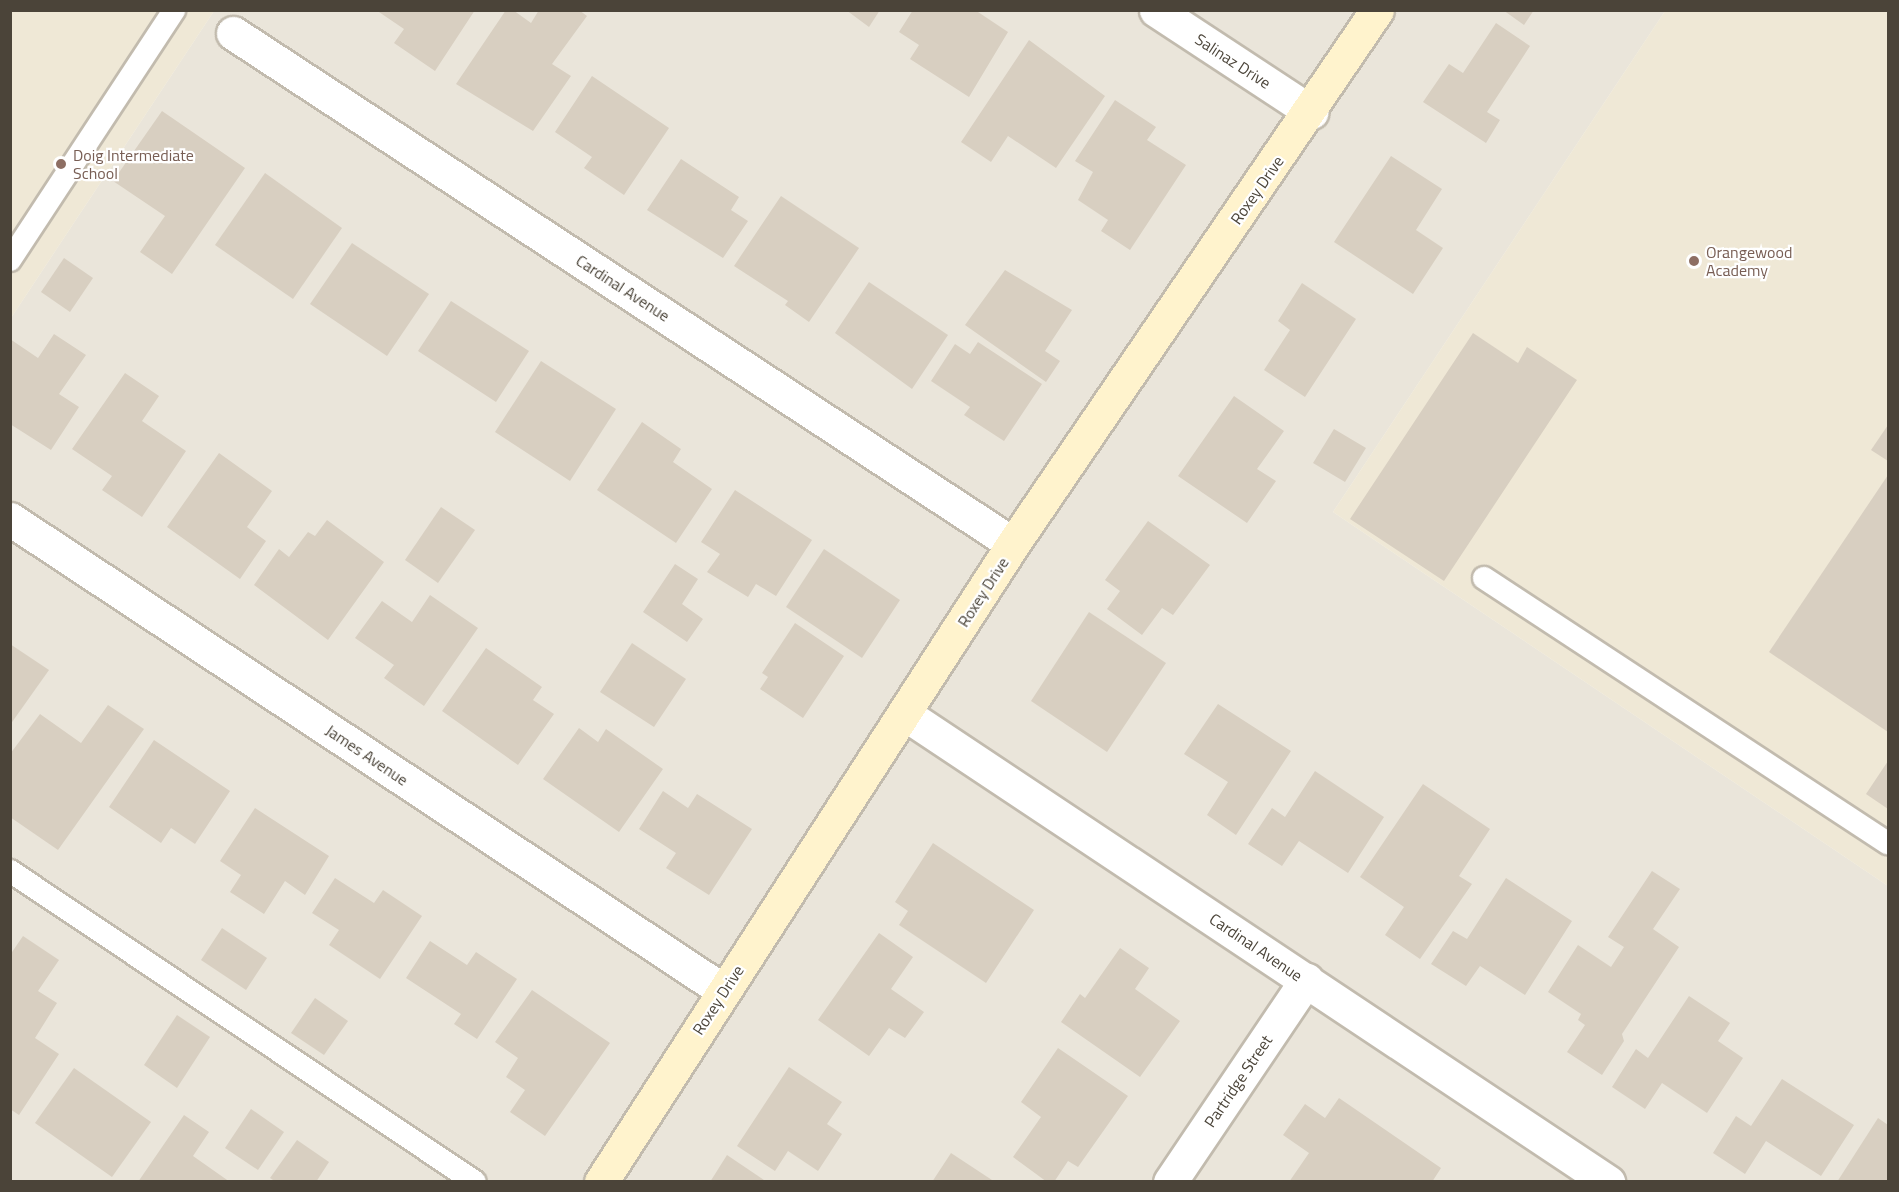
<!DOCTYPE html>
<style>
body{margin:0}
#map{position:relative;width:1899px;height:1192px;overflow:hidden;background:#f6f3ec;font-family:"Titillium Web",sans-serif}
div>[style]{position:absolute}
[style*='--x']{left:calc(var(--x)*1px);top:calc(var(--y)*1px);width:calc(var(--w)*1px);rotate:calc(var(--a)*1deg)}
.residential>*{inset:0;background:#eae5da}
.education>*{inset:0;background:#efe8d6}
.building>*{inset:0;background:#d8cfc1}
.roads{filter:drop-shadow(2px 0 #c2bbae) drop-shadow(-2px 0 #c2bbae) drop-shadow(0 2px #c2bbae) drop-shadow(0 -2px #c2bbae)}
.lane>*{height:22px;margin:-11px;padding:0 11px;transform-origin:11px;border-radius:11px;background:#fff}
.street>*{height:33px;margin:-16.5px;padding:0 16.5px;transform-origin:16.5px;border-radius:16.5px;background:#fff}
.secondary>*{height:33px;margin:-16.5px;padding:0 16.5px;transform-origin:16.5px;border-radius:16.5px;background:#fff3cd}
.dots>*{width:16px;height:16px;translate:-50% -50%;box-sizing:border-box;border:3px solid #fff;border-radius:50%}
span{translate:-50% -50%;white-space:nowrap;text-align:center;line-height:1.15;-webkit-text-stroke:4.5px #fff;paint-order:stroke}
.street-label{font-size:16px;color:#4b4439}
.education-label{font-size:16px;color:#785e54}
.left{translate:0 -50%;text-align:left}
.frame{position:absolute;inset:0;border:12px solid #4b4439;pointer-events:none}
</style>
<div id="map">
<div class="residential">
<div style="clip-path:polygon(214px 11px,1665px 11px,1333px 512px,1888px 886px,1888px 1181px,11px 1182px,11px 318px)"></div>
</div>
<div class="education">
<div style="clip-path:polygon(11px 11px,214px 11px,11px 318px)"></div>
<div style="clip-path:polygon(1665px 11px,1888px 11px,1888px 886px,1333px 512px)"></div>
</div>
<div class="building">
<div style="clip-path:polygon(376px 10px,475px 10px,435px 71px,394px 43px,404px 29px)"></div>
<div style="clip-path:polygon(506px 10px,513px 10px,531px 23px,539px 10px,579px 10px,587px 16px,552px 64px,571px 76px,533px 131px,456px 84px)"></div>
<div style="clip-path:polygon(846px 10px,880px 10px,869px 27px)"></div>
<div style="clip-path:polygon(913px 10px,975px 10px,1008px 32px,969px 97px,910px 59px,919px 45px,899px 32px)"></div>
<div style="clip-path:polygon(1503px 10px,1534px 10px,1524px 25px)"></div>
<div style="clip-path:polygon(1496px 23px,1530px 46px,1487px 112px,1500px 120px,1486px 143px,1423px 102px,1449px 64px,1463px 73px)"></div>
<div style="clip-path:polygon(1029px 40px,1105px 96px,1056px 168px,1008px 136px,991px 162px,961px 142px)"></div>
<div style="clip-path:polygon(592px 76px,669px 128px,624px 195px,584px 168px,592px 157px,555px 132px)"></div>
<div style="clip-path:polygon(1115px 100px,1156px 127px,1147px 140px,1186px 165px,1130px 250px,1101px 231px,1108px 220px,1078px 200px,1093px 172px,1075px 161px)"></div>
<div style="clip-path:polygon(162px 111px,245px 168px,172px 274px,140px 252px,165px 216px,113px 181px)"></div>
<div style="clip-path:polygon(1391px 156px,1442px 189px,1416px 230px,1443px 248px,1413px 294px,1334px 242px)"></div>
<div style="clip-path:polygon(681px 159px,739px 197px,731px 210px,748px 221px,723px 258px,647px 210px)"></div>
<div style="clip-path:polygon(265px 173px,342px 228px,293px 299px,215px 245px)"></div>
<div style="clip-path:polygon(781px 196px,859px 248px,809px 322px,785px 305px,788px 301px,734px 266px)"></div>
<div style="clip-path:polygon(352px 243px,429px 294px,387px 356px,310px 304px)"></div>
<div style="clip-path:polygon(64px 258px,93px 278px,70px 312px,41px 292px)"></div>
<div style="clip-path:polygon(1005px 270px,1072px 310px,1045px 351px,1060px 361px,1046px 382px,965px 325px)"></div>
<div style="clip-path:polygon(869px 282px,948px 335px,912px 389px,835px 333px)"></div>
<div style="clip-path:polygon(1302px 283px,1356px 319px,1305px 397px,1264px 370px,1290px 330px,1278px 321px)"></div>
<div style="clip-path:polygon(451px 301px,529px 351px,496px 402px,418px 351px)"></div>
<div style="clip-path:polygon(1473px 333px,1518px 363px,1527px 347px,1577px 380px,1444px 581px,1350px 519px)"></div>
<div style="clip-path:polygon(54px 334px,86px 355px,59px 394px,79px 407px,51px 450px,10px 424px,10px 339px,38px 358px)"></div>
<div style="clip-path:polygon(978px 342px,1042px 384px,1004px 441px,964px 415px,970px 407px,931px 381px,955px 344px,970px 354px)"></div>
<div style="clip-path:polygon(541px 361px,616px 409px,570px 481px,495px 432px)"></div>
<div style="clip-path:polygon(125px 373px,159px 396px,142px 421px,186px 451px,142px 517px,102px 490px,112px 476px,72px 449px)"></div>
<div style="clip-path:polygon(1234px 396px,1284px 431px,1257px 469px,1276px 481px,1247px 523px,1178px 476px)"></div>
<div style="clip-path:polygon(642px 422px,681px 449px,673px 462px,712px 489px,676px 543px,597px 490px)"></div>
<div style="clip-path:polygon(1888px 425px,1888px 461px,1871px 450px)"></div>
<div style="clip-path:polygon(1334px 429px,1366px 448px,1345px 482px,1313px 463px)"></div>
<div style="clip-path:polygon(219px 453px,272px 491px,247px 527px,266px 541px,240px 579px,167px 527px)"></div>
<div style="clip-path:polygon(1888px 475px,1888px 732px,1769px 652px)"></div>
<div style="clip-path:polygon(735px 490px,812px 540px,776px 596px,756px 584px,748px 597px,707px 572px,720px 554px,701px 542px)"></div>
<div style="clip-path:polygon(441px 507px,475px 530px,438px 583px,405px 560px)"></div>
<div style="clip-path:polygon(327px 520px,384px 562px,328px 640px,254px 585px,279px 549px,289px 557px,308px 532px,315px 536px)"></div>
<div style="clip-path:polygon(1148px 521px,1210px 565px,1173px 615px,1162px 608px,1142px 635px,1107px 609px,1120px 591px,1105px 580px)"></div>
<div style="clip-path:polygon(824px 549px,900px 600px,862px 658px,786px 607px)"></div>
<div style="clip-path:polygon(675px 564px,698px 579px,682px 604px,703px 619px,687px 642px,643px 612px)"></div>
<div style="clip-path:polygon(430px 595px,478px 628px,424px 706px,384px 678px,394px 665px,355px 638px,382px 601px,412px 622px)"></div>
<div style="clip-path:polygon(1089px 612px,1166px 663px,1107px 752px,1031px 701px)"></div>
<div style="clip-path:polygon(795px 623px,844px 656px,803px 718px,760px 689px,768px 677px,762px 673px)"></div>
<div style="clip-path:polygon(632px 643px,686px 679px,654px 727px,600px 692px)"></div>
<div style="clip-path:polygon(10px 644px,49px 670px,10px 725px)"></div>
<div style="clip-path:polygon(486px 648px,542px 687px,533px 700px,554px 714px,518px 765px,442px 711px)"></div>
<div style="clip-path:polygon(1218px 704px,1291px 751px,1236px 835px,1207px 815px,1228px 782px,1184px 754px)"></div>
<div style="clip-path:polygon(108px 705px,144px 729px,58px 850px,10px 817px,10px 754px,40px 714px,81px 743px)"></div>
<div style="clip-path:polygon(579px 728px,598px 742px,606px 729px,663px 769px,619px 832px,543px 779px)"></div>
<div style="clip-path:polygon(154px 740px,230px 791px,195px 844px,171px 828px,161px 843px,109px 807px)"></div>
<div style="clip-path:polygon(1888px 761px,1888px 809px,1866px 794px)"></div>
<div style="clip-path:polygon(1315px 771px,1384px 817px,1348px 873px,1299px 841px,1282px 866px,1248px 844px,1272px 808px,1285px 817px)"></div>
<div style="clip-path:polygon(1423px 784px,1490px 829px,1459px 876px,1472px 884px,1420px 959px,1385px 935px,1404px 907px,1360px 877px)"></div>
<div style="clip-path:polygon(663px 791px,688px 808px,697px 794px,752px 829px,709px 895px,666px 868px,676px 853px,639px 829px)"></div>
<div style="clip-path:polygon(255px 808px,329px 856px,305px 895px,285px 881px,264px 914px,230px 892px,241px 875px,220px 861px)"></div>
<div style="clip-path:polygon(933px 843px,1034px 910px,986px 983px,899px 925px,908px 911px,895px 902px)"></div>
<div style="clip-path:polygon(1652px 871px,1680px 889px,1653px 929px,1679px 947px,1622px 1034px,1624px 1041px,1602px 1075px,1567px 1052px,1585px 1025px,1578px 1020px,1581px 1014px,1548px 992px,1578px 945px,1611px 967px,1624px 947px,1608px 937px)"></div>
<div style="clip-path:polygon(335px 878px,374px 903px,383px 890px,422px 916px,380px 979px,329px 945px,339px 930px,312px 913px)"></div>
<div style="clip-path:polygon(1506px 878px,1572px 921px,1525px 995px,1480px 966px,1466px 986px,1431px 964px,1453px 931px,1467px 939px)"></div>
<div style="clip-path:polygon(222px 928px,267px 958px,246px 990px,201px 960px)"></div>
<div style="clip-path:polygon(879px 933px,913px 957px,891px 989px,924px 1012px,905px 1038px,889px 1028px,869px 1056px,818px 1020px)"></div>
<div style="clip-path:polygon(23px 936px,59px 960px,38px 991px,57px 1003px,35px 1038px,59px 1054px,19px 1115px,10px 1109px,10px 955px)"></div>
<div style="clip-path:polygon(430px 941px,467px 965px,476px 952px,517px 979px,477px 1039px,454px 1024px,461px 1014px,406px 978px)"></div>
<div style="clip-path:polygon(1120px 948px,1149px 968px,1135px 989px,1180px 1021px,1140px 1077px,1061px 1022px,1080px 994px,1085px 998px)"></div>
<div style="clip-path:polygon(532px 990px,610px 1043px,545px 1136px,510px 1112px,525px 1090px,506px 1077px,518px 1058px,495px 1042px)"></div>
<div style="clip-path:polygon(1689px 996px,1730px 1023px,1718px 1041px,1743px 1058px,1707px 1113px,1662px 1083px,1645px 1109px,1612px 1087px,1636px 1049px,1648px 1058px)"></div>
<div style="clip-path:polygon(315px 998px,348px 1021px,324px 1055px,291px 1033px)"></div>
<div style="clip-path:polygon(177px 1015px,210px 1037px,177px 1088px,144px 1065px)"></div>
<div style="clip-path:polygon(1058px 1048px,1128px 1096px,1078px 1167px,1068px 1161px,1054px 1182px,1047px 1182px,1013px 1157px,1041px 1117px,1021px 1102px)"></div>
<div style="clip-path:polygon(789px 1067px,842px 1102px,827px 1124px,842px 1134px,818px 1171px,788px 1151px,775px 1171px,737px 1146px)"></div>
<div style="clip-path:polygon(74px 1068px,151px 1122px,112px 1177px,35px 1123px)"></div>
<div style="clip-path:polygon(1782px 1079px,1854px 1125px,1821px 1176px,1766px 1141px,1745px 1174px,1713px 1153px,1736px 1116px,1751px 1126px)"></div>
<div style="clip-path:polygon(1339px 1098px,1441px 1168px,1432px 1182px,1289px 1182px,1309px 1153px,1283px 1135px,1305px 1104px,1325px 1118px)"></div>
<div style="clip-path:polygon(251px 1109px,284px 1132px,258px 1170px,225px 1148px)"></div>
<div style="clip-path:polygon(184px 1115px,209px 1132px,193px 1156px,230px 1182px,138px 1182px)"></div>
<div style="clip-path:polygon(1878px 1118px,1888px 1125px,1888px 1182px,1837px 1182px)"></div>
<div style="clip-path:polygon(297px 1140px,329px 1162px,316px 1182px,276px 1182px,270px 1178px)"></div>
<div style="clip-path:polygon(951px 1153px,995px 1182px,932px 1182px)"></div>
<div style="clip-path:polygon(727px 1155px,767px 1182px,710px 1182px)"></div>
</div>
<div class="roads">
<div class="lane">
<div style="--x:10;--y:260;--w:299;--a:-56.7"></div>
<div style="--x:1484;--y:578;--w:483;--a:33.3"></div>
<div style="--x:10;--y:871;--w:559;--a:33.78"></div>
</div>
<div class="street">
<div style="--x:1156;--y:10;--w:186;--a:33.3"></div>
<div style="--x:233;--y:33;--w:932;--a:33.23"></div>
<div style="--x:10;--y:519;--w:856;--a:33.47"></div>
<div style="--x:905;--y:714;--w:845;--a:33.65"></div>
<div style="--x:1170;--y:1182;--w:244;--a:-56"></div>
</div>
<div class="secondary">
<div style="--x:601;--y:1182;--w:759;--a:-57.15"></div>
<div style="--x:1013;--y:544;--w:646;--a:-55.72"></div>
</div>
</div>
<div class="dots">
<div style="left:61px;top:164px;background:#8d6e63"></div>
<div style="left:1694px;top:261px;background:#8d6e63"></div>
</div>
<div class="street-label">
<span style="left:1233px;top:61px;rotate:33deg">Salinaz Drive</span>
<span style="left:1257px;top:190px;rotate:-55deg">Roxey Drive</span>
<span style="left:623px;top:288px;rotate:33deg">Cardinal Avenue</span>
<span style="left:983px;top:592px;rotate:-57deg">Roxey Drive</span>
<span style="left:367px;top:755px;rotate:34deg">James Avenue</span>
<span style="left:1256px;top:947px;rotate:34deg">Cardinal Avenue</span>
<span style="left:718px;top:1000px;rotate:-57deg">Roxey Drive</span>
<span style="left:1238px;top:1081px;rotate:-56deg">Partridge Street</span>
</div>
<div class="education-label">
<span class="left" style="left:73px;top:164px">Doig Intermediate<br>School</span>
<span class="left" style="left:1706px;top:261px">Orangewood<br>Academy</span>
</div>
<div class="frame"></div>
</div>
